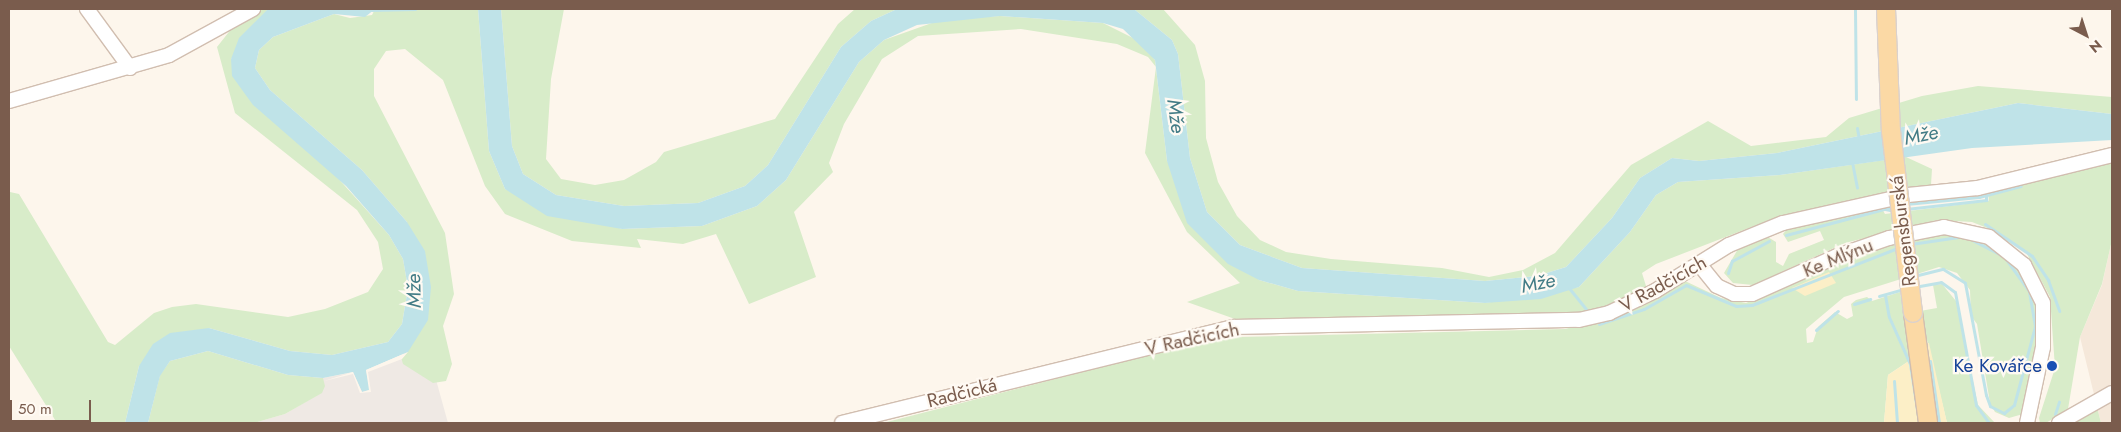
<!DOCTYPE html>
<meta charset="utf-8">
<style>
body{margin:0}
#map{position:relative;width:2121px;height:432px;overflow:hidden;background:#fdf6ec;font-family:Jost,sans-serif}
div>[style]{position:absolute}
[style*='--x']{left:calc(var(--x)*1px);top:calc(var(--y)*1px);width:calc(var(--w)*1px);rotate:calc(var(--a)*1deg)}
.residential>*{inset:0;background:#f5e8da}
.industrial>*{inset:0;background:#efe9e4}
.green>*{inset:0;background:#d8ecc9}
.sand>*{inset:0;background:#fcefc7}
.water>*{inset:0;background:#bfe3e8}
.pier>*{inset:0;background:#fdf6ec}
.stream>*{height:3px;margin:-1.5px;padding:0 1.5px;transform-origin:1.5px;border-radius:1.5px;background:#bfe3e8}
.roads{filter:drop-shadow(1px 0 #d1beb0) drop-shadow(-1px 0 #d1beb0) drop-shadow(0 1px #d1beb0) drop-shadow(0 -1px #d1beb0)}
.minor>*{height:14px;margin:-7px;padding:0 7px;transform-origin:7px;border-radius:7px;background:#fff}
.major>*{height:18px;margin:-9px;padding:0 9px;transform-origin:9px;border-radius:9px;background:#fbd9a5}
.bridges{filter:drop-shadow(1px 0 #dad1cd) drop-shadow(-1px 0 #dad1cd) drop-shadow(0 1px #dad1cd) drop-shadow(0 -1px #dad1cd)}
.major-bridge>*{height:18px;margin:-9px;padding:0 9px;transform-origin:9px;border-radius:9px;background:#fbd9a5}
.dots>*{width:14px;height:14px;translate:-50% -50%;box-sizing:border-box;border:2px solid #fffaf3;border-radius:50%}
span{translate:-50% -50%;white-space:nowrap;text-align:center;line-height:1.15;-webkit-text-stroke:4.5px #fffaf3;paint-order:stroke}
.street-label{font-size:19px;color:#7a5c4d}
.transit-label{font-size:19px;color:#164399}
.right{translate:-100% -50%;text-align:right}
.water-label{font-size:20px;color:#437c86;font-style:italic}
.frame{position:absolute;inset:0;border:10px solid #7a5c4d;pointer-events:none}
.north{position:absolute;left:2061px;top:10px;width:50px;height:50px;-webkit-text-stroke:4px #fffaf3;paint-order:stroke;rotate:140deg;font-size:14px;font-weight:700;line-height:20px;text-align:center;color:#7a5c4d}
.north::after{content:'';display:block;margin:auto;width:18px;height:22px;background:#7a5c4d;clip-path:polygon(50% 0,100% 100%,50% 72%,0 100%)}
.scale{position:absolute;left:10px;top:400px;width:81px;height:22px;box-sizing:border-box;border:2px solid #7a5c4d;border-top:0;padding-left:6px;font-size:15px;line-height:18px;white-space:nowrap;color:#7a5c4d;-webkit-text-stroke:4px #fffaf3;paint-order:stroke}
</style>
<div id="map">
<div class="residential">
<div style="clip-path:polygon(2112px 240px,2112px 423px,2101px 423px,2080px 337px,2102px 285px)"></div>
</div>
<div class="industrial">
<div style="clip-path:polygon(401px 357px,435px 376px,448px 423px,254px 423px,285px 414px,321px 393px,323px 378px,366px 370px)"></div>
</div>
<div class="green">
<div style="clip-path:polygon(247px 9px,268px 9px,231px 59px,389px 235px,403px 259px,408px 288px,402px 324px,388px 342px,332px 355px,290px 351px,209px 328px,139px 366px,125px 423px,57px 423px,9px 346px,10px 192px,19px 194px,108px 342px,115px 345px,154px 313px,172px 307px,196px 304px,288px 317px,325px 309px,368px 292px,383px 269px,378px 242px,357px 210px,235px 113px,217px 47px)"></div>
<div style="clip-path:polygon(375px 9px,478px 9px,489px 151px,505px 189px,622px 229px,702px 226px,757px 206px,786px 180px,859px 62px,884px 40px,943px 19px,1000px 16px,1103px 23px,1141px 42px,1155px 60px,1167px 161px,1259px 280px,1298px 291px,1485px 303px,1579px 287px,1630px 232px,1656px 195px,1678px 182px,1780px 175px,1906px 157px,1932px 169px,1931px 185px,1831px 204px,1754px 226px,1656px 264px,1642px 273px,1650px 299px,1685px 281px,1721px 298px,1746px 303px,1869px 250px,1947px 234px,1984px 241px,2007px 256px,2023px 274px,2035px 303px,2038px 330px,2023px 414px,2009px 418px,1995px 412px,1990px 403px,1977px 324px,1971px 316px,1970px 290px,1957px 273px,1939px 267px,1844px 297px,1806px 329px,1807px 343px,1813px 342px,1818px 327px,1835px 312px,1847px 319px,1853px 316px,1851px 304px,1856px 300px,1867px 297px,1872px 301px,1900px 292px,1912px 359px,1888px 375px,1884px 423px,883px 423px,1193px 344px,1239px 337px,1565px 329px,1629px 312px,1235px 319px,1187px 302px,1240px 283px,1187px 232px,1145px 153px,1156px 67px,1148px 57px,1117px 44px,1021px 29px,918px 36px,882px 59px,844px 124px,829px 163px,833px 172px,794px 212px,816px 277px,749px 304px,716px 234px,683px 244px,637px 239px,641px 248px,572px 241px,505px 214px,485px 186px,443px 80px,405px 49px,386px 51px,374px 69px,374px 96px,445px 233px,454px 294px,443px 326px,452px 364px,446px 381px,433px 383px,403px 364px,401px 357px,414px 340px,407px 222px,362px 170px,270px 90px,255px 68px,259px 50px,273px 37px,334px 14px,350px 18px,372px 15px)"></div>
<div style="clip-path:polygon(501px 9px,564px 9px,551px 79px,546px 159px,561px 179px,595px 185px,624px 180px,656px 162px,664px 152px,775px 119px,838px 24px,855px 9px,897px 9px,871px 21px,841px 47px,768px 165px,745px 186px,698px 203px,624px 206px,556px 195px,523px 174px,512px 146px)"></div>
<div style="clip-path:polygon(1134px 9px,1163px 9px,1195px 45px,1205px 81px,1206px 138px,1218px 182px,1237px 216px,1260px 240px,1286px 252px,1331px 259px,1442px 268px,1489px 277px,1523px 270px,1555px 253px,1631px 165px,1708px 121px,1751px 146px,1826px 137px,1849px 118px,1922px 96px,1978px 86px,2112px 97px,2112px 114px,2018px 103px,1777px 153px,1699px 161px,1672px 158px,1640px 178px,1612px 218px,1566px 267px,1537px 276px,1485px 281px,1302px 268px,1240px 245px,1207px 212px,1190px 158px,1178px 54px,1172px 40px)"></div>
<div style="clip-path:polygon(2112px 161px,2112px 240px,2102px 284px,2080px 337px,2068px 409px,2046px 423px,2040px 423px,2039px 418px,2055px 368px,2050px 297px,2027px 254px,2000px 233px,1972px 222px,1937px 220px,1845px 243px,1753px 285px,1733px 283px,1724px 273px,1738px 249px,1766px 236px,1776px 242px,1776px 262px,1783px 266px,1789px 254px,1824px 240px,1820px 231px,1788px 242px,1783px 234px,1787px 229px,1881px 207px,1885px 214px,1989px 201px,1988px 193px)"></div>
<div style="clip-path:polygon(1942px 284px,1956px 301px,1978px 405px,1995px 423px,1947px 423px,1920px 311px,1937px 308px,1933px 285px)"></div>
<div style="clip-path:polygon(208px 351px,288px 375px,323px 378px,325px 386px,322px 393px,285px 414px,254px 423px,148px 423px,160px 375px,170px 361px)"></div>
<div style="clip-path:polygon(2097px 407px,2101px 423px,2068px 423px)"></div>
</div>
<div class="sand">
<div style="clip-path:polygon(1829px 272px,1836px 283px,1805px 296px,1792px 288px)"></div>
<div style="clip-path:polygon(1926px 343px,1929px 343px,1947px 423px,1933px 423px,1923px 356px,1928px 355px)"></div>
<div style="clip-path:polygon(1912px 359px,1921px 423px,1884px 423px,1888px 375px)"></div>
</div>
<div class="water">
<div style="clip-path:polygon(268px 9px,375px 9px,365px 17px,334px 14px,273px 37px,259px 50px,255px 68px,270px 90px,362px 170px,407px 222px,425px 251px,431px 287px,428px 320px,408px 352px,366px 370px,370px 390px,362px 392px,353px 372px,323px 378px,288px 375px,208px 351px,170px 361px,160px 376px,148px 423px,125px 423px,139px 366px,153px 344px,170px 333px,209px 328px,290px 351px,332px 355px,388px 342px,402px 324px,408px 288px,403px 259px,389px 235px,346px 186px,253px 105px,232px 76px,231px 59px,239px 38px)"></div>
<div style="clip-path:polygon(478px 9px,501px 9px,512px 146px,523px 174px,556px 195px,624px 206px,698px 203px,745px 186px,768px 165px,841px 47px,871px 21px,897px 9px,1134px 9px,1172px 40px,1178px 54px,1190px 158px,1207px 212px,1240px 245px,1302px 268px,1485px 281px,1537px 276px,1566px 267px,1612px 218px,1640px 178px,1672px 158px,1699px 161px,1777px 153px,2018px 103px,2112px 114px,2112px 140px,1972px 148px,1780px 175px,1678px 182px,1656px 195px,1630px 232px,1579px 287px,1541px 299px,1485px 303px,1298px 291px,1259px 280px,1228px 264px,1187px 223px,1167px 161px,1155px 60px,1123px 29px,1103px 23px,1000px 16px,917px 25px,884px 40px,859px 62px,786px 180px,757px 206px,702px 226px,622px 229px,547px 216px,505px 189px,489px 151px)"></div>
</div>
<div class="pier">
<div style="clip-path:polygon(408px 352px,402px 359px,368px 372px,371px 392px,360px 393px,353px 374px,324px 381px,353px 372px,362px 392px,369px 390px,366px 370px)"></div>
</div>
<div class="stream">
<div style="--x:1855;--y:9;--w:90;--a:89.4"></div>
<div style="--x:371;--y:10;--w:44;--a:-1.3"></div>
<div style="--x:1857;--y:128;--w:11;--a:80"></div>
<div style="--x:1852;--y:162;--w:26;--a:79"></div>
<div style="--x:1906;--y:204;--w:73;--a:-5.5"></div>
<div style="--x:1979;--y:197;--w:43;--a:-14.7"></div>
<div style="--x:1885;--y:209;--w:10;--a:11"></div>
<div style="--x:1906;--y:209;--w:81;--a:-6.4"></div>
<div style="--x:1986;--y:200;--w:5;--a:-90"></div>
<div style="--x:1985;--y:224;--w:57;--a:34.2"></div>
<div style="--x:2032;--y:256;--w:29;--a:56"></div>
<div style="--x:2048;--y:280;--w:33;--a:70"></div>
<div style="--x:1786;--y:235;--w:113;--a:-14.9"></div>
<div style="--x:1972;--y:240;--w:31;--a:27"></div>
<div style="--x:1911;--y:244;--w:48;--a:-8.5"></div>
<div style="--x:1728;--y:273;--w:13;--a:-72"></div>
<div style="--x:1732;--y:261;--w:42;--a:-28.4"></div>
<div style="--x:1914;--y:276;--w:30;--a:-14"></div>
<div style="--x:1943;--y:269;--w:26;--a:32"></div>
<div style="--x:1965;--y:283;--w:114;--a:79.4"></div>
<div style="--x:1986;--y:395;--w:12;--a:70"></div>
<div style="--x:1990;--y:406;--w:16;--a:27"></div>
<div style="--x:2004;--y:413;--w:13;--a:-39"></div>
<div style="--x:2014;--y:405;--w:82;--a:-75.1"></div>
<div style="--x:2035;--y:326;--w:36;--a:-100"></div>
<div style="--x:2029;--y:291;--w:39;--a:-126"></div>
<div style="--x:1914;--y:287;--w:27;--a:-10"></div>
<div style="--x:1941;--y:282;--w:17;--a:36"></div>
<div style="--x:1955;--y:292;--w:115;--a:79.5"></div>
<div style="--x:1976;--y:405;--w:22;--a:54"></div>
<div style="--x:1569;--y:288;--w:27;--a:51"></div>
<div style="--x:1885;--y:295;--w:22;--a:80"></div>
<div style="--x:1889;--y:317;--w:51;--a:65.9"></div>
<div style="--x:1910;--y:364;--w:60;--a:81.3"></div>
<div style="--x:1879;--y:296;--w:25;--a:-16"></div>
<div style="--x:1854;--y:304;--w:17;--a:-17"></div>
<div style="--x:1599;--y:324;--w:47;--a:-18.4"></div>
<div style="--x:1644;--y:309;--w:48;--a:-29.7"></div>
<div style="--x:1686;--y:285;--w:54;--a:22.8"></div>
<div style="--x:1736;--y:306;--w:16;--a:-4"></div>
<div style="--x:1752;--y:305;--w:159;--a:-21.4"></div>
<div style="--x:1816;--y:330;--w:29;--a:-41"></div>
<div style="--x:1930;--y:361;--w:63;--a:81.7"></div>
<div style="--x:1894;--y:381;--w:42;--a:85.9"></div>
<div style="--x:2055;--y:414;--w:13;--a:-72"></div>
</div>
<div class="roads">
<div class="minor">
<div style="--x:87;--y:9;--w:73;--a:53.9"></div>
<div style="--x:9;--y:101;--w:166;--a:-16"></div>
<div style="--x:169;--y:55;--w:96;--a:-28.7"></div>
<div style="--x:1699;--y:264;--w:28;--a:51"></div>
<div style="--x:1717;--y:286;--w:19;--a:25"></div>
<div style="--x:1734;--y:294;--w:18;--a:0"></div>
<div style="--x:1752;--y:294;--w:93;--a:-24.1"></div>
<div style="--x:1837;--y:256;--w:55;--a:-19.1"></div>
<div style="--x:1889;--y:238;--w:56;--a:-11.3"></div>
<div style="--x:1944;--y:227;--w:46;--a:12.5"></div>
<div style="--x:1989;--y:237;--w:45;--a:38.7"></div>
<div style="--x:2024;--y:265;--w:42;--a:63.4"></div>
<div style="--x:2043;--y:303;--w:44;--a:90"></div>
<div style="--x:2043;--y:347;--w:78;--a:101.9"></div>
<div style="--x:842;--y:423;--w:403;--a:-13.8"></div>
<div style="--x:1233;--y:327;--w:346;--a:-1.2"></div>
<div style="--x:1579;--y:320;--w:31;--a:-13"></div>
<div style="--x:1609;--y:313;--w:51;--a:-25.6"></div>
<div style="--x:1655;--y:291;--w:87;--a:-31.9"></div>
<div style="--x:1729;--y:245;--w:58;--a:-22.2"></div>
<div style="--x:1783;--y:223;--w:128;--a:-12.6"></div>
<div style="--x:1908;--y:195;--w:70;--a:-5.7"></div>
<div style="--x:1978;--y:188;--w:138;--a:-13.8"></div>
<div style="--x:2059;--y:423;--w:61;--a:-29.5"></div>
</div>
<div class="major">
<div style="--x:1913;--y:313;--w:111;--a:82.2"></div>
</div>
</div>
<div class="bridges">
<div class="major-bridge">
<div style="--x:1886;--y:9;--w:122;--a:87.7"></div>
<div style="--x:1891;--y:131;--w:183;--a:83.1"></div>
</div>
</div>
<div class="dots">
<div style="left:2052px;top:366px;background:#1a4fb4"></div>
</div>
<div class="street-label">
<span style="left:1903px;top:231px;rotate:-97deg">Regensburská</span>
<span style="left:1838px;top:258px;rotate:-22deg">Ke Mlýnu</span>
<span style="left:1663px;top:284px;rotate:-29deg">V Radčicích</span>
<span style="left:1192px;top:339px;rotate:-12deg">V Radčicích</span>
<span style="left:962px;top:393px;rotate:-14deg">Radčická</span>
</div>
<div class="transit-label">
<span class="right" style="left:2042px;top:366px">Ke Kovářce</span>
</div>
<div class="water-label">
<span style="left:1176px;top:116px;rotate:82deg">Mže</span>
<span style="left:1921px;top:135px;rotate:-11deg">Mže</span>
<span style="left:1538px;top:283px;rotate:-11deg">Mže</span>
<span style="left:414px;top:291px;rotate:-91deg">Mže</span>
</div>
<div class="frame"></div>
<div class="north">N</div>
<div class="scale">50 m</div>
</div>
